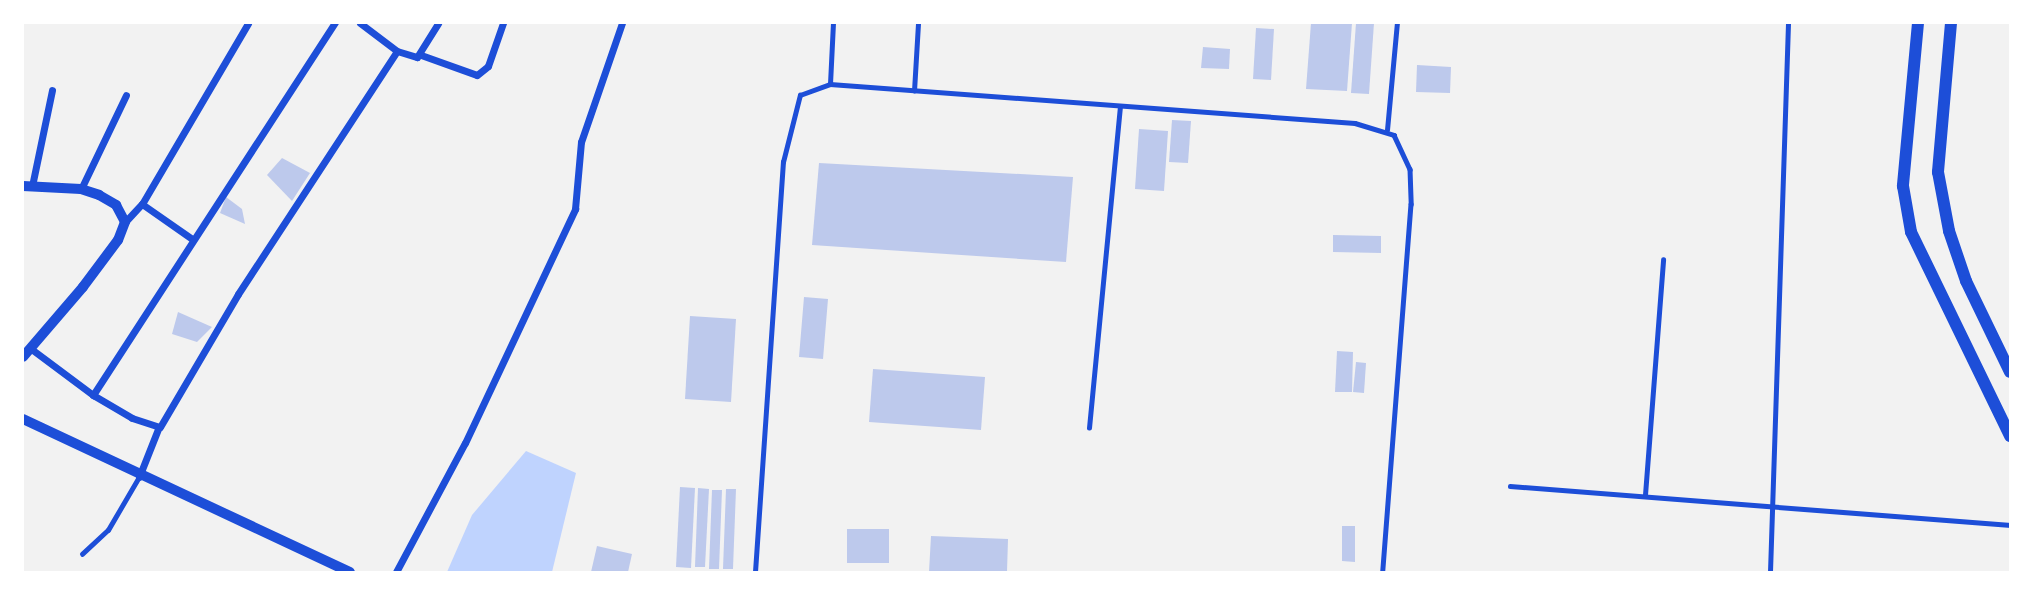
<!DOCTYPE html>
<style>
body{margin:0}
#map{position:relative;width:2033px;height:595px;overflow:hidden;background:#f2f2f2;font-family:Poppins,sans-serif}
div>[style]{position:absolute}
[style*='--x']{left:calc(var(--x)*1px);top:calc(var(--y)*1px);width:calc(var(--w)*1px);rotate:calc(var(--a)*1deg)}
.water>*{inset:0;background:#bfd3fe}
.building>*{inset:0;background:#bdc9ec}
.service>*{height:4.5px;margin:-2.25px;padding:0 2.25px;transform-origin:2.25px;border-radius:2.25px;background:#1d4ed8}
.minor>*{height:7px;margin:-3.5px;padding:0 3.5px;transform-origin:3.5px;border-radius:3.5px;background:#1d4ed8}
.tertiary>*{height:10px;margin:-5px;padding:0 5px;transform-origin:5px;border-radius:5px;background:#1d4ed8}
.primary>*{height:12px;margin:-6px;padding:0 6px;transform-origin:6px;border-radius:6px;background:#1d4ed8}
span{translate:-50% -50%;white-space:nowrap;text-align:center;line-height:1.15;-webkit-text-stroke:5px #fff;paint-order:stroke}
.frame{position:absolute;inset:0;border:24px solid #fff;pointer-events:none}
</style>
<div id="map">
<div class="water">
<div style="clip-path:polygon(526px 451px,576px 473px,552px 572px,447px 572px,472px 515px)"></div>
</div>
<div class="building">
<div style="clip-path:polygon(1311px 23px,1352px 23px,1347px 91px,1306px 89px)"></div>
<div style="clip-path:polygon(1356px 23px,1374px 23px,1369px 94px,1351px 93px)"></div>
<div style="clip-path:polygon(1256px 28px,1274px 29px,1271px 80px,1253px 79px)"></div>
<div style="clip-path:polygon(1203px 47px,1230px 49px,1229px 69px,1201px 68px)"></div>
<div style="clip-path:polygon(1417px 65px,1451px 67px,1450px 93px,1416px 92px)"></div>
<div style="clip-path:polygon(1172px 120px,1191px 121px,1188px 163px,1169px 162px)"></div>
<div style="clip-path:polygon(1139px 129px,1168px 131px,1164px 191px,1135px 189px)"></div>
<div style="clip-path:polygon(282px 158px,310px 173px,292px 201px,267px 175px)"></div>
<div style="clip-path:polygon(819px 163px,1073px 177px,1066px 262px,812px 245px)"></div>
<div style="clip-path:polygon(226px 197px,242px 209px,245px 224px,220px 213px)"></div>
<div style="clip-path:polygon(1333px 235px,1381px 236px,1381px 253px,1333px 252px)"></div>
<div style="clip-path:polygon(804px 297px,828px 299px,823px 359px,799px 357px)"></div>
<div style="clip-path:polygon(178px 312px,212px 327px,197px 342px,172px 334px)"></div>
<div style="clip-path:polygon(690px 316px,736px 319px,731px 402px,685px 399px)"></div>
<div style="clip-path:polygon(1337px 351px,1353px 352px,1352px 392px,1335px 392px)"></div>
<div style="clip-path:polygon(1356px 362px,1366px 363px,1364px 393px,1353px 392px)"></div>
<div style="clip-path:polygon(873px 369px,985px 377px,981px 430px,869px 422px)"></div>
<div style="clip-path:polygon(680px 487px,695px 488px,691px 568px,676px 567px)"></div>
<div style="clip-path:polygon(698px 488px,709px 489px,705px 567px,695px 567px)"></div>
<div style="clip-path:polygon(726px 489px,736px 489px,733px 569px,723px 569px)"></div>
<div style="clip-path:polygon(712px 490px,722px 490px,719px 569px,709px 569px)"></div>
<div style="clip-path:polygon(1342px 526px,1355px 526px,1355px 562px,1342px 561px)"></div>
<div style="clip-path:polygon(847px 529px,889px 529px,889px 563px,847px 563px)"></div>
<div style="clip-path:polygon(931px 536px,1008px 539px,1007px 572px,929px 572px)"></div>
<div style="clip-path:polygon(597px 546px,632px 554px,628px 572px,591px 572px)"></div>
</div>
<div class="service">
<div style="--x:830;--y:84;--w:61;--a:-87.2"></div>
<div style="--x:914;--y:91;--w:68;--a:-86.6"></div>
<div style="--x:1387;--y:130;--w:107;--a:-84.7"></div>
<div style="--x:1089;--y:428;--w:321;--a:-84.5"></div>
<div style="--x:1510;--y:486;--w:502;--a:4.46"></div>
<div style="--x:1645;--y:495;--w:236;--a:-85.6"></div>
<div style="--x:82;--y:554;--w:35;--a:-43"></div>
<div style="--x:108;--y:530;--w:61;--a:-59.7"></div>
<div style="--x:755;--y:572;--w:411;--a:-86.1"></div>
<div style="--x:783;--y:162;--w:69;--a:-75.8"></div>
<div style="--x:800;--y:95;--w:32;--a:-20"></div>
<div style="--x:830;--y:84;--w:526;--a:4.25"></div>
<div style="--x:1355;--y:123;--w:41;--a:17.1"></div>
<div style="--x:1394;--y:135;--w:38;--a:65"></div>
<div style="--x:1410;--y:169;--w:35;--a:88"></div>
<div style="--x:1411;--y:204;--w:369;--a:94.4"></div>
<div style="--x:1770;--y:572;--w:549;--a:-88.12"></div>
</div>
<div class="minor">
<div style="--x:360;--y:23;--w:46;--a:37.1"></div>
<div style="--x:397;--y:51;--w:21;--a:17"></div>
<div style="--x:417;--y:57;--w:40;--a:-58"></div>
<div style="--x:421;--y:55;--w:59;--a:19.7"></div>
<div style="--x:477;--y:75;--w:14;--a:-39"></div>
<div style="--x:488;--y:66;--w:46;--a:-70.8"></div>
<div style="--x:32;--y:186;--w:98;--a:-78.2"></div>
<div style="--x:81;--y:189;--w:104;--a:-64.4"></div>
<div style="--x:142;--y:204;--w:61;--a:35"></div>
<div style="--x:125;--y:222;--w:25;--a:-47"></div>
<div style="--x:142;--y:204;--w:210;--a:-59.6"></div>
<div style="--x:30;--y:348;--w:79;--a:36.7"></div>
<div style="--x:93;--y:395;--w:45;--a:30.5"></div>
<div style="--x:132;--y:418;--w:29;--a:18"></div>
<div style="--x:160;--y:427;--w:154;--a:-59.6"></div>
<div style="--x:238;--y:294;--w:290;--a:-56.8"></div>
<div style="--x:93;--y:395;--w:444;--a:-57"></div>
<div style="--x:139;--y:477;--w:52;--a:-68.4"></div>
<div style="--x:396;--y:572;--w:146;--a:-61.9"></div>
<div style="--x:465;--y:443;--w:259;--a:-64.8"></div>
<div style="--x:575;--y:209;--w:67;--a:-84.9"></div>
<div style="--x:581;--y:142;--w:126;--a:-71"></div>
</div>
<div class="tertiary">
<div style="--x:23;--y:186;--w:58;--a:3"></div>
<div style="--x:81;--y:189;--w:19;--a:18"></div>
<div style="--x:99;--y:195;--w:20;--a:30"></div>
<div style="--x:116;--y:205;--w:19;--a:62"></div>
<div style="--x:125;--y:222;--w:19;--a:111"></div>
<div style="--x:118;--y:240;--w:59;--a:126.7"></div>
<div style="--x:83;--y:287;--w:92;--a:130.6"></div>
<div style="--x:23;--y:419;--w:361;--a:25.1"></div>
</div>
<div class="primary">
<div style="--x:1918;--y:23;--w:164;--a:95.3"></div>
<div style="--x:1903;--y:186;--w:47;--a:80.1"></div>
<div style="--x:1911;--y:232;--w:227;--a:64.1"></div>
<div style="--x:1951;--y:23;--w:150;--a:95"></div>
<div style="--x:1938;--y:172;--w:60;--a:79.4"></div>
<div style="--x:1949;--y:231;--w:53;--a:71.2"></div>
<div style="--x:1966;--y:281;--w:101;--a:64.2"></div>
</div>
<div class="frame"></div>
</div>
